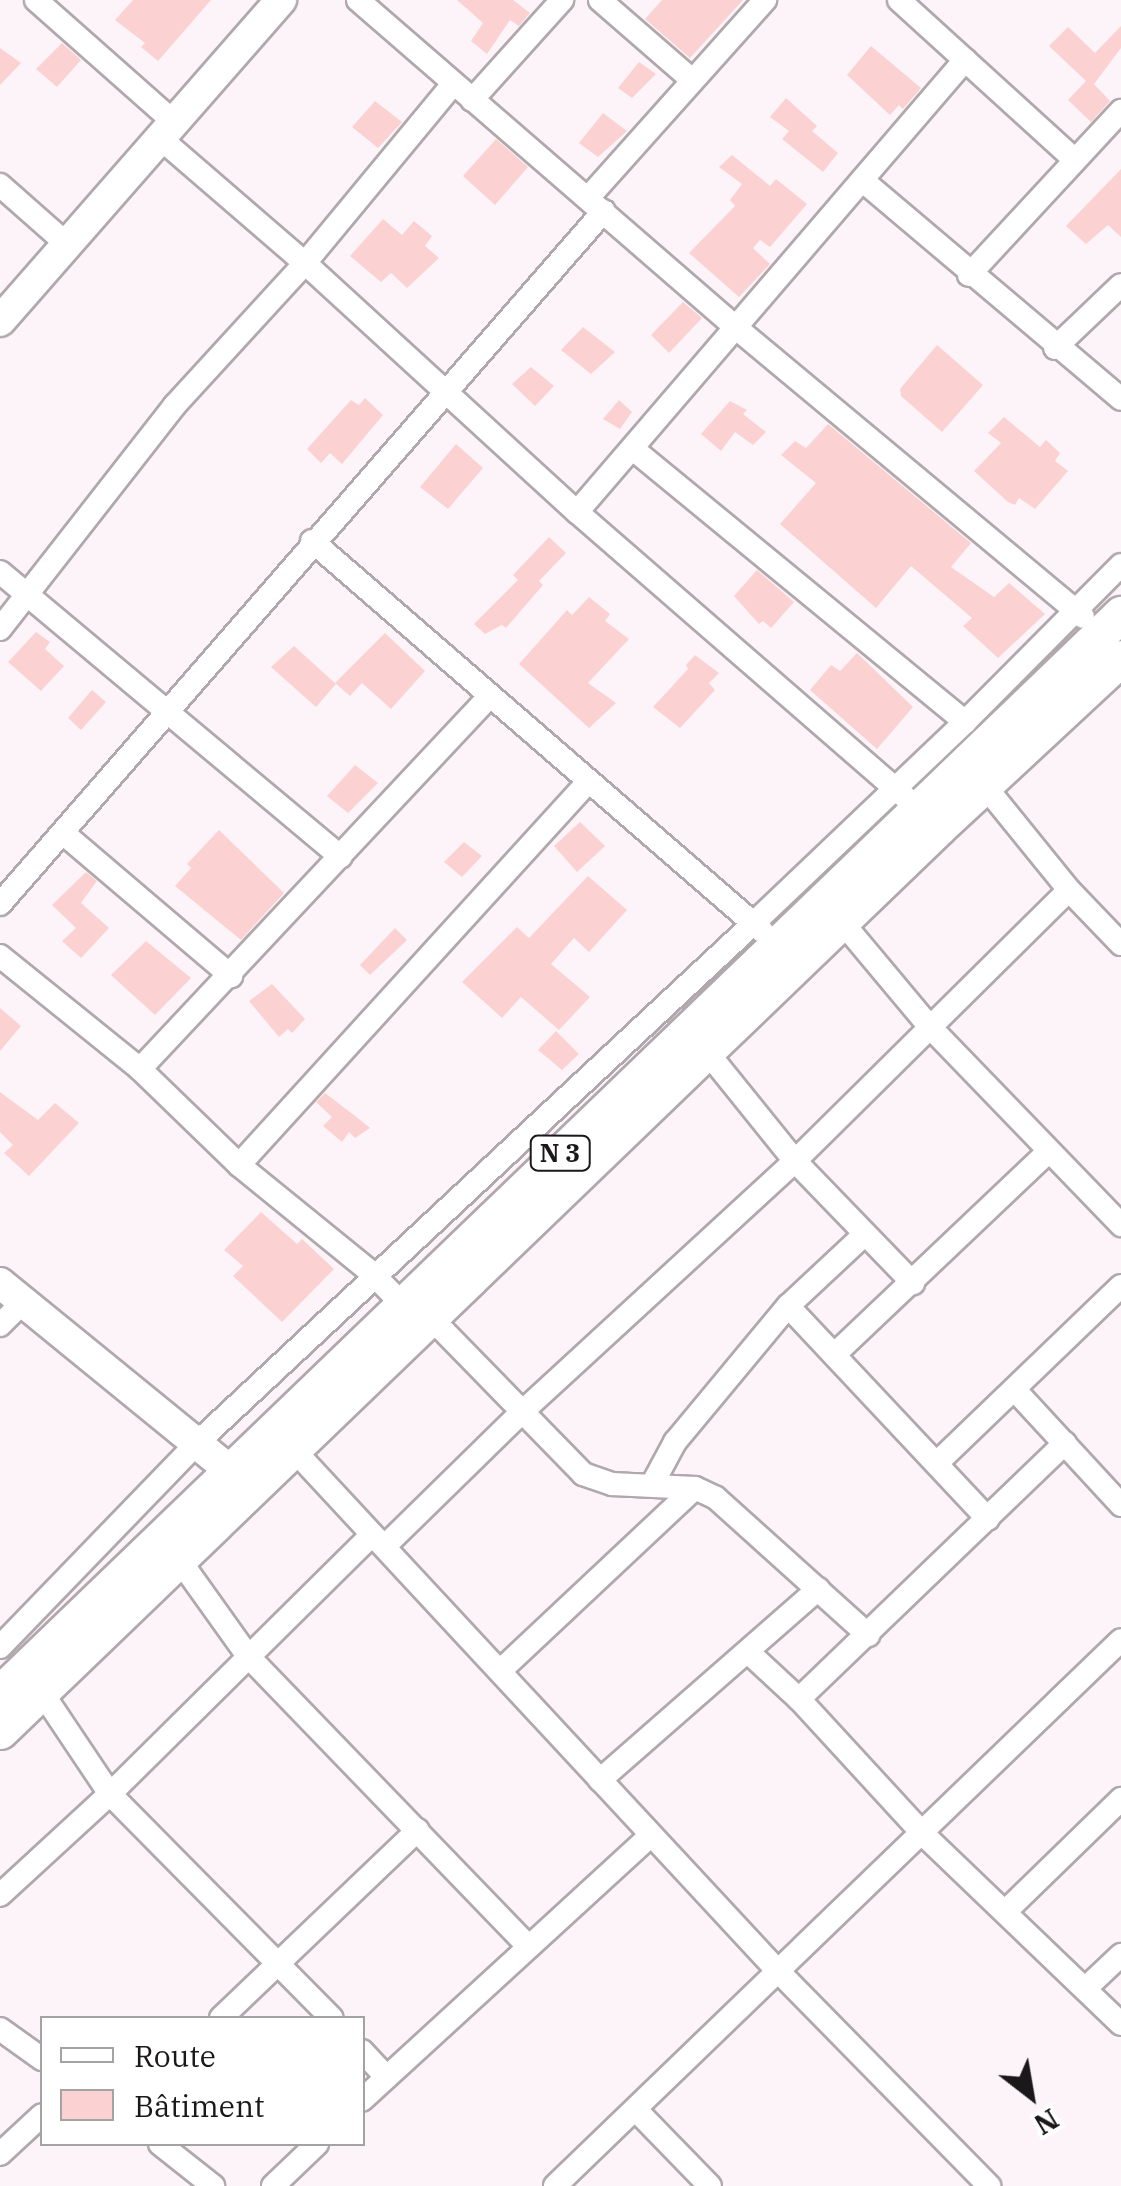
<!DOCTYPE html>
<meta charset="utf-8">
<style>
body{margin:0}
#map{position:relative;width:1121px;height:2186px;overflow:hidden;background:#fcf4f8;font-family:"IBM Plex Serif",serif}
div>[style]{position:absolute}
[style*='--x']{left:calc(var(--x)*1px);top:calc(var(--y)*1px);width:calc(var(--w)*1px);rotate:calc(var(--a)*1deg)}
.building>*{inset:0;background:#fbd2d1}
.roads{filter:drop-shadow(2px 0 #b0a8ac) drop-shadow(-2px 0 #b0a8ac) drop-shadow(0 2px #b0a8ac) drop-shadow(0 -2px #b0a8ac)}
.street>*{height:22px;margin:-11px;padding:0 11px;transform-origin:11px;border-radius:11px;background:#fff}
.secondary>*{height:30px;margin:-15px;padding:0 15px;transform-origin:15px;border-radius:15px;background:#fff}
.primary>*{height:35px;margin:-17.5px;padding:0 17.5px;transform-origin:17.5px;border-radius:17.5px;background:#fff}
span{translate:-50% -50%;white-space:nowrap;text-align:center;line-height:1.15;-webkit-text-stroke:8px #fff;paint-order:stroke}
.shield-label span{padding:2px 8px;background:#fff;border:2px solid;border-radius:8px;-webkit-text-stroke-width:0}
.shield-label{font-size:25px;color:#1b1819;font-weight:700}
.legend{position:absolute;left:40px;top:2016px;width:325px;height:130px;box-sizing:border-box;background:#fff;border:2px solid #a4a3a3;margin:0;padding:12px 18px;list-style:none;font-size:30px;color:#1b1819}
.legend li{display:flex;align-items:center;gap:20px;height:50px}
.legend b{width:50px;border:2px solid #a4a3a3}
.north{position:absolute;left:981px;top:2046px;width:100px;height:100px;-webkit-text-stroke:8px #fff;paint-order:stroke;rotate:149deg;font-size:28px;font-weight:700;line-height:40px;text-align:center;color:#1b1819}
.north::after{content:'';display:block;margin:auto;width:35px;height:45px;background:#1b1819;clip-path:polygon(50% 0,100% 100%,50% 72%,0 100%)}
</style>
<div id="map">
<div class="building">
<div style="clip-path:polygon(133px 0,211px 0,158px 61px,141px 47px,145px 43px,115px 20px)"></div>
<div style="clip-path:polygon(457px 0,513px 0,530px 13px,519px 26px,510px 20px,487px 54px,471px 41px,483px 23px)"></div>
<div style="clip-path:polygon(662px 0,743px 0,690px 58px,645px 19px)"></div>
<div style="clip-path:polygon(1121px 26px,1121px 48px,1094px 84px,1110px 101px,1091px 122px,1068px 100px,1086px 81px,1049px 46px,1068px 27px,1095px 53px)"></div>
<div style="clip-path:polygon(62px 43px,81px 60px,57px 87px,36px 69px)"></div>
<div style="clip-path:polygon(871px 46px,921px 88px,903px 109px,899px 105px,890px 115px,847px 75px)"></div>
<div style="clip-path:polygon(0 48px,21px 63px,0 85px)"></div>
<div style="clip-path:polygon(639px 62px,656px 74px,632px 98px,618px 88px)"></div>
<div style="clip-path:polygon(786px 98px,817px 126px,812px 131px,838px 153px,823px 172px,782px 139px,789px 131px,770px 117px)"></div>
<div style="clip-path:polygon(375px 101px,402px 122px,378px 148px,352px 127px)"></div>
<div style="clip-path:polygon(603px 113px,627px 131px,598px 157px,579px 143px)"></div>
<div style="clip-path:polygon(496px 139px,528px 167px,495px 205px,463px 176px)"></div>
<div style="clip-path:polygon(732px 155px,770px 186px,776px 179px,807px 204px,770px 247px,760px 240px,753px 248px,770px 264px,739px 297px,689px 253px,735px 206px,730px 200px,742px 184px,719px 167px)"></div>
<div style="clip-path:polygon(1121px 169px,1121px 237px,1108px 225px,1086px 244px,1066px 226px)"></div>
<div style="clip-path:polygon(383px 219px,402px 235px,414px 221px,432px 236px,425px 246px,439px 258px,407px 288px,391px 273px,381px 282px,350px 256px)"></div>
<div style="clip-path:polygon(683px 302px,702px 318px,669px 353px,651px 335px)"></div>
<div style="clip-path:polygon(583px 327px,615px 352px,591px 374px,561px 350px)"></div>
<div style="clip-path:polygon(937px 345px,983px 385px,942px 432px,901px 396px,900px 389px)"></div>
<div style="clip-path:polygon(531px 367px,554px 386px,535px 406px,512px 384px)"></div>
<div style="clip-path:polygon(365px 398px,383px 415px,342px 464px,330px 453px,321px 463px,307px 449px,351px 400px,359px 405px)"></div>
<div style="clip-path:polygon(619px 400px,632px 412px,620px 429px,603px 419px)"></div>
<div style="clip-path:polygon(730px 401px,747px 410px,743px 414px,766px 432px,753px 445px,735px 432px,721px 451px,701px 434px)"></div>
<div style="clip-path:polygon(1004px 417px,1040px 447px,1046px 440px,1060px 453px,1055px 461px,1068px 471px,1035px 509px,1019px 498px,1015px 505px,1008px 502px,974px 471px,1001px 443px,988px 433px)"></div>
<div style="clip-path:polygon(828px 424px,971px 543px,951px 567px,994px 597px,1009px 583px,1045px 614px,998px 658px,963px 626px,972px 618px,911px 566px,876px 608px,780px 524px,816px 483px,781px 455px,795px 441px,806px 448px)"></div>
<div style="clip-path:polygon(456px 444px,483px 468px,448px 509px,420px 487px)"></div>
<div style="clip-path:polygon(549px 537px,566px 553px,539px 581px,543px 585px,506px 628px,502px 625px,485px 634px,474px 624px,518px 580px,513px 575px)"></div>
<div style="clip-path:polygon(757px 570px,794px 602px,771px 628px,763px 621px,759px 624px,734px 596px)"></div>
<div style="clip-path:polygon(589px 597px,610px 614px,605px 621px,629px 639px,588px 683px,616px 703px,589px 728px,519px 664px,567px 610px,572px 615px)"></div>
<div style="clip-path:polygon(36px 632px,50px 642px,45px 649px,64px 666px,41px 691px,8px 662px)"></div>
<div style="clip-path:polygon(385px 633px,425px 671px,391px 709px,362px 683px,350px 696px,335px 683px)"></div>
<div style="clip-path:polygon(294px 646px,336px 684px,316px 707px,271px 667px)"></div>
<div style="clip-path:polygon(857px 653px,913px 707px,877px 749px,810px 690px,831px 665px,840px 671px)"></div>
<div style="clip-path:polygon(695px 655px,719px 673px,709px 683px,715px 690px,680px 728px,653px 707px,688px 669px,686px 665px)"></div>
<div style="clip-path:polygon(92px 690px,106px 702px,81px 730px,68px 718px)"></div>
<div style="clip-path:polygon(355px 765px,378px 783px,348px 813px,327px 796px)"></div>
<div style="clip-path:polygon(580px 822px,605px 846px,577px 872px,554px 846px)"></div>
<div style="clip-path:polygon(219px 830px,284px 893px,241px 940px,175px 886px,191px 868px,187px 864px)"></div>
<div style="clip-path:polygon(464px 842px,482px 856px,462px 877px,444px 862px)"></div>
<div style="clip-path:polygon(86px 872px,97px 881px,81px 903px,109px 928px,81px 958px,62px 941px,76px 928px,52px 905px)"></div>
<div style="clip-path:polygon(588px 876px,627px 910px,589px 952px,574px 938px,551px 964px,590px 997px,559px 1030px,521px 997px,502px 1018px,462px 982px,517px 927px,529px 938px)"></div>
<div style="clip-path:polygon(395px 928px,407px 940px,370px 975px,360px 965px)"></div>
<div style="clip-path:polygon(146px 941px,191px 978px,155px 1015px,111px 975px)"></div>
<div style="clip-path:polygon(272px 984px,305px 1019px,292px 1033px,288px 1029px,279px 1037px,249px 1001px)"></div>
<div style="clip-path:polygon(0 1008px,21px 1026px,0 1051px)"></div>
<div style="clip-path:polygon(556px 1031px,579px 1054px,562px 1070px,538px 1050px)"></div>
<div style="clip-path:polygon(0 1092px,38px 1120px,55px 1103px,79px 1123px,29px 1176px,4px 1153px,13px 1145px,0 1132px)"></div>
<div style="clip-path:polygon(325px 1093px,359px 1119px,370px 1128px,355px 1138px,349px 1132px,342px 1142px,323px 1126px,332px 1117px,316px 1102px)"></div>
<div style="clip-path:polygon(261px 1212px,297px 1244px,302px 1239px,334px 1269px,282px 1322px,233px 1276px,243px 1266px,224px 1250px)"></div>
</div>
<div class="roads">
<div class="street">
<div style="--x:36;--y:0;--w:184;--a:41.5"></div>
<div style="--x:358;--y:0;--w:498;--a:40.9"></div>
<div style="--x:734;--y:326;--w:454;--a:39.8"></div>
<div style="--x:600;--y:0;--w:122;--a:41"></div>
<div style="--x:899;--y:0;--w:236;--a:42.3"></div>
<div style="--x:472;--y:100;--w:135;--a:-48"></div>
<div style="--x:160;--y:138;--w:191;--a:40.8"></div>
<div style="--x:305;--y:263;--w:369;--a:42.5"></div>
<div style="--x:577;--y:512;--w:436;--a:41"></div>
<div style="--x:862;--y:180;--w:339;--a:40.2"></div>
<div style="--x:0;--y:185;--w:89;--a:41.4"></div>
<div style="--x:588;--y:198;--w:266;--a:-48.2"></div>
<div style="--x:969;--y:275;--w:224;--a:-47.2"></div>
<div style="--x:1055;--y:348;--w:91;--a:-43.7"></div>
<div style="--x:633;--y:449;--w:430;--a:39.4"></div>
<div style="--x:577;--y:512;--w:596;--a:-49.36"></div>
<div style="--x:312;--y:541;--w:595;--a:40.91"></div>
<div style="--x:0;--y:572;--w:444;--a:39.9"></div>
<div style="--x:0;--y:629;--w:284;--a:-52"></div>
<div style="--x:175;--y:405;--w:193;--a:-47.5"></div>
<div style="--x:305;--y:263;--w:232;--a:-50.4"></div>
<div style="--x:984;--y:785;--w:135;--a:51"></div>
<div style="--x:1069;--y:890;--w:75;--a:46.1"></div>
<div style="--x:63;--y:833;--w:221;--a:40.4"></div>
<div style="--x:0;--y:904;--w:919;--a:-48.93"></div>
<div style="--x:842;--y:922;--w:136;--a:50.1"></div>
<div style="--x:929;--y:1026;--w:277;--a:46"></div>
<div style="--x:0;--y:956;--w:180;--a:38.9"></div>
<div style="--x:140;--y:1069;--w:138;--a:44.1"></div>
<div style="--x:239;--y:1165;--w:173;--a:39.1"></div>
<div style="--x:373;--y:1274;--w:42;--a:46"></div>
<div style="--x:707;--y:1052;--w:140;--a:51.1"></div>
<div style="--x:795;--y:1161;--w:170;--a:46"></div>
<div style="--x:140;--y:1069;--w:510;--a:-46.83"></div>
<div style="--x:239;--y:1165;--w:518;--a:-47.66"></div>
<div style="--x:788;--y:1306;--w:292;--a:46.8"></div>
<div style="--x:431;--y:1318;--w:218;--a:45.7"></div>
<div style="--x:583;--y:1474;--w:31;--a:19"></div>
<div style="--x:612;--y:1484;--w:83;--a:2.8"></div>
<div style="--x:695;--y:1488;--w:23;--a:25"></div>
<div style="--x:716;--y:1498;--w:205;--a:42"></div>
<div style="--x:0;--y:1325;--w:34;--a:-45"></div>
<div style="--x:835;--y:1354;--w:295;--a:-43.5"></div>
<div style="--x:1014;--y:1389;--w:158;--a:47.3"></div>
<div style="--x:293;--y:1449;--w:711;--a:47.11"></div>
<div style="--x:777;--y:1970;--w:303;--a:45.5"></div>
<div style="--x:938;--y:1462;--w:254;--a:-43.9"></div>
<div style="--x:653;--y:1483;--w:47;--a:-61.8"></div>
<div style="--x:675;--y:1442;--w:177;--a:-50.3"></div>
<div style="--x:788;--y:1306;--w:104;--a:-43.1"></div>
<div style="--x:385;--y:1546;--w:192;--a:-44.4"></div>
<div style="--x:522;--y:1412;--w:371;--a:-42.6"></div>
<div style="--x:795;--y:1161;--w:385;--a:-44.7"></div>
<div style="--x:178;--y:1558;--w:120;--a:54.5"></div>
<div style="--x:248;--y:1656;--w:403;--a:46"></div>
<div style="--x:0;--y:1647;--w:286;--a:-46"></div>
<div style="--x:199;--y:1441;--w:759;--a:-43.03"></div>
<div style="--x:754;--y:923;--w:291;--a:-43.6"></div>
<div style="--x:965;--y:722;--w:221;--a:-45.2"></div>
<div style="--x:748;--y:1652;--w:69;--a:42.7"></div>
<div style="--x:799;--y:1699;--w:185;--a:47.4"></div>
<div style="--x:924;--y:1835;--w:273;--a:43.8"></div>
<div style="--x:500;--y:1671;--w:267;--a:-43.2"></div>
<div style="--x:41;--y:1691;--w:124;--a:56.2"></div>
<div style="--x:110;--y:1794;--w:315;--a:45.3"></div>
<div style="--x:799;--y:1699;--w:369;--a:-43.9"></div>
<div style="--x:600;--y:1780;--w:290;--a:-41.2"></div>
<div style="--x:0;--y:1895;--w:149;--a:-42.6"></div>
<div style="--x:110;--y:1794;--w:368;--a:-44.7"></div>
<div style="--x:1006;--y:1911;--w:161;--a:-44.2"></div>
<div style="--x:1087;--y:1987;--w:47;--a:-43.3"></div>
<div style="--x:221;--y:2018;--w:272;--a:-43.7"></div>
<div style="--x:0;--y:2029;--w:52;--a:35.5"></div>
<div style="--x:362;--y:2051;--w:35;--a:47"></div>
<div style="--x:362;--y:2100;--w:392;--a:-42.5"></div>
<div style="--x:636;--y:2110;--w:106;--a:45.8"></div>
<div style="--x:160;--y:2144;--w:68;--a:38.4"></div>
<div style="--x:0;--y:2154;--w:57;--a:-42.9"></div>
<div style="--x:273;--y:2186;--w:61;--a:-43.7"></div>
<div style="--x:555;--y:2186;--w:786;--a:-43.97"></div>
</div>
<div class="secondary">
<div style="--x:0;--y:321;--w:427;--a:-48.8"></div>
<div style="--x:0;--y:1283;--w:321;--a:39.2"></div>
</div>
<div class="primary">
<div style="--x:0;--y:1693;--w:1556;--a:-43.91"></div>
<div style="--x:0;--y:1731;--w:1303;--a:-43.91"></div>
<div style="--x:939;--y:827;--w:248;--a:-42.9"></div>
</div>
</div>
<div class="shield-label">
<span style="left:560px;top:1153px">N 3</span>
</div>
<ul class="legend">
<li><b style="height:12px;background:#fff"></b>Route</li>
<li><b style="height:28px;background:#fbd2d1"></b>Bâtiment</li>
</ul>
<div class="north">N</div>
</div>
